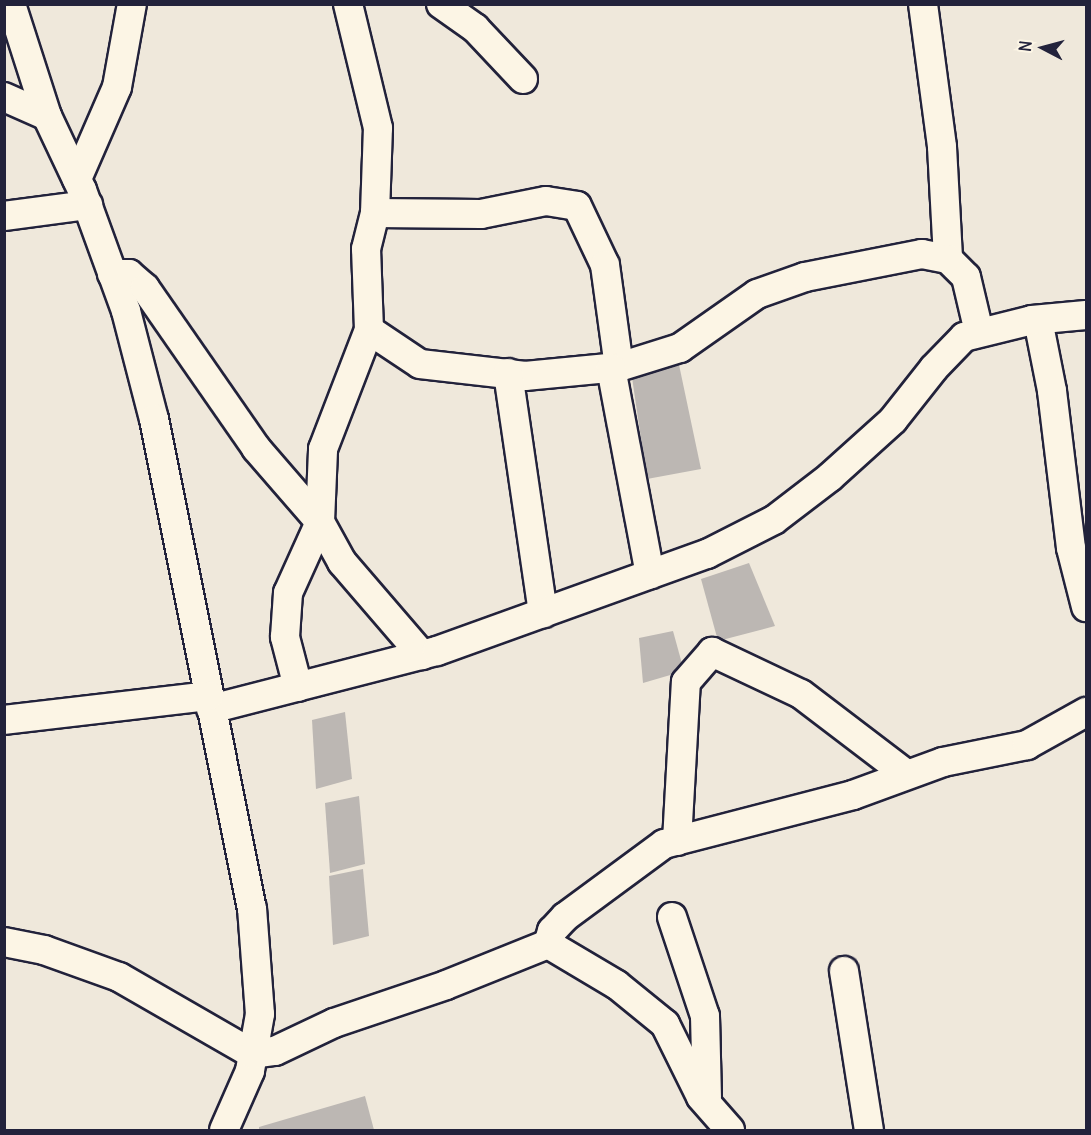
<!DOCTYPE html>
<style>
body{margin:0}
#map{position:relative;width:1091px;height:1135px;overflow:hidden;background:#efe8db;font-family:Delius,sans-serif}
div>[style]{position:absolute}
[style*='--x']{left:calc(var(--x)*1px);top:calc(var(--y)*1px);width:calc(var(--w)*1px);rotate:calc(var(--a)*1deg)}
.building>*{inset:0;background:#bcb7b3}
.roads{filter:drop-shadow(2px 0 #22223b) drop-shadow(-2px 0 #22223b) drop-shadow(0 2px #22223b) drop-shadow(0 -2px #22223b)}
.minor>*{height:28px;margin:-14px;padding:0 14px;transform-origin:14px;border-radius:14px;background:#fcf5e5}
span{translate:-50% -50%;white-space:nowrap;text-align:center;line-height:1.15;-webkit-text-stroke:6px #fcf5e5;paint-order:stroke}
.frame{position:absolute;inset:0;border:6px solid #22223b;pointer-events:none}
.north{position:absolute;left:1013px;top:18px;width:60px;height:60px;-webkit-text-stroke:4px #fcf5e5;paint-order:stroke;rotate:276deg;font-size:16px;font-weight:700;line-height:24px;text-align:center;color:#22223b}
.north::after{content:'';display:block;margin:auto;width:21px;height:27px;background:#22223b;clip-path:polygon(50% 0,100% 100%,50% 72%,0 100%)}
</style>
<div id="map">
<div class="building">
<div style="clip-path:polygon(678px 360px,701px 469px,647px 479px,630px 364px)"></div>
<div style="clip-path:polygon(749px 563px,775px 626px,718px 641px,701px 579px)"></div>
<div style="clip-path:polygon(673px 631px,684px 671px,643px 683px,639px 638px)"></div>
<div style="clip-path:polygon(345px 712px,352px 779px,316px 789px,312px 720px)"></div>
<div style="clip-path:polygon(359px 796px,365px 864px,330px 873px,325px 803px)"></div>
<div style="clip-path:polygon(363px 869px,369px 936px,333px 945px,329px 876px)"></div>
<div style="clip-path:polygon(365px 1096px,374px 1130px,259px 1130px,259px 1127px)"></div>
</div>
<div class="roads">
<div class="minor">
<div style="--x:11;--y:4;--w:118;--a:72.2"></div>
<div style="--x:47;--y:116;--w:82;--a:64.7"></div>
<div style="--x:82;--y:190;--w:129;--a:70"></div>
<div style="--x:126;--y:311;--w:112;--a:75.5"></div>
<div style="--x:154;--y:419;--w:499;--a:78.7"></div>
<div style="--x:252;--y:908;--w:106;--a:85.7"></div>
<div style="--x:260;--y:1014;--w:58;--a:100"></div>
<div style="--x:250;--y:1071;--w:64;--a:113.8"></div>
<div style="--x:441;--y:4;--w:42;--a:35.2"></div>
<div style="--x:475;--y:28;--w:70;--a:46.7"></div>
<div style="--x:923;--y:4;--w:144;--a:82.4"></div>
<div style="--x:942;--y:147;--w:112;--a:86.9"></div>
<div style="--x:4;--y:97;--w:47;--a:23.8"></div>
<div style="--x:77;--y:179;--w:100;--a:-66.5"></div>
<div style="--x:117;--y:87;--w:84;--a:-79.8"></div>
<div style="--x:375;--y:213;--w:106;--a:0.5"></div>
<div style="--x:481;--y:214;--w:66;--a:-11.3"></div>
<div style="--x:546;--y:201;--w:31;--a:9"></div>
<div style="--x:577;--y:206;--w:65;--a:64.6"></div>
<div style="--x:605;--y:265;--w:103;--a:82.2"></div>
<div style="--x:4;--y:216;--w:85;--a:-7.5"></div>
<div style="--x:112;--y:274;--w:17;--a:0"></div>
<div style="--x:129;--y:274;--w:21;--a:41"></div>
<div style="--x:145;--y:288;--w:195;--a:55.2"></div>
<div style="--x:256;--y:448;--w:98;--a:49.1"></div>
<div style="--x:320;--y:522;--w:46;--a:61.2"></div>
<div style="--x:342;--y:562;--w:123;--a:49.3"></div>
<div style="--x:1038;--y:320;--w:72;--a:78.8"></div>
<div style="--x:1052;--y:391;--w:158;--a:83.1"></div>
<div style="--x:1071;--y:548;--w:61;--a:75.7"></div>
<div style="--x:369;--y:330;--w:61;--a:33.7"></div>
<div style="--x:420;--y:364;--w:106;--a:6.5"></div>
<div style="--x:525;--y:376;--w:94;--a:-5.5"></div>
<div style="--x:619;--y:367;--w:64;--a:-17.3"></div>
<div style="--x:680;--y:348;--w:94;--a:-35"></div>
<div style="--x:757;--y:294;--w:51;--a:-19.5"></div>
<div style="--x:805;--y:277;--w:119;--a:-11.1"></div>
<div style="--x:922;--y:254;--w:26;--a:11"></div>
<div style="--x:948;--y:259;--w:25;--a:45"></div>
<div style="--x:966;--y:277;--w:57;--a:76.7"></div>
<div style="--x:611;--y:368;--w:210;--a:79.3"></div>
<div style="--x:508;--y:373;--w:243;--a:81.7"></div>
<div style="--x:298;--y:687;--w:52;--a:-104.6"></div>
<div style="--x:285;--y:637;--w:44;--a:-86.1"></div>
<div style="--x:288;--y:593;--w:78;--a:-65.7"></div>
<div style="--x:320;--y:522;--w:73;--a:-87.6"></div>
<div style="--x:323;--y:449;--w:128;--a:-68.9"></div>
<div style="--x:369;--y:330;--w:81;--a:-92.1"></div>
<div style="--x:366;--y:249;--w:37;--a:-76"></div>
<div style="--x:375;--y:213;--w:85;--a:-88"></div>
<div style="--x:378;--y:128;--w:128;--a:-103.6"></div>
<div style="--x:211;--y:709;--w:233;--a:-14.4"></div>
<div style="--x:437;--y:651;--w:287;--a:-19.8"></div>
<div style="--x:707;--y:554;--w:75;--a:-26.9"></div>
<div style="--x:774;--y:520;--w:71;--a:-37.5"></div>
<div style="--x:830;--y:477;--w:85;--a:-42.1"></div>
<div style="--x:893;--y:420;--w:66;--a:-51.7"></div>
<div style="--x:934;--y:368;--w:43;--a:-45.9"></div>
<div style="--x:964;--y:337;--w:70;--a:-14"></div>
<div style="--x:1032;--y:320;--w:54;--a:-5.3"></div>
<div style="--x:4;--y:720;--w:206;--a:-6.7"></div>
<div style="--x:677;--y:841;--w:159;--a:-86.8"></div>
<div style="--x:686;--y:682;--w:40;--a:-49"></div>
<div style="--x:712;--y:652;--w:98;--a:25.3"></div>
<div style="--x:801;--y:694;--w:132;--a:37.3"></div>
<div style="--x:672;--y:917;--w:104;--a:71.6"></div>
<div style="--x:705;--y:1016;--w:81;--a:88.6"></div>
<div style="--x:4;--y:942;--w:41;--a:11.3"></div>
<div style="--x:44;--y:950;--w:80;--a:19.8"></div>
<div style="--x:119;--y:977;--w:155;--a:29.9"></div>
<div style="--x:253;--y:1054;--w:22;--a:-8"></div>
<div style="--x:275;--y:1051;--w:65;--a:-25.4"></div>
<div style="--x:334;--y:1023;--w:118;--a:-18.7"></div>
<div style="--x:446;--y:985;--w:110;--a:-21.9"></div>
<div style="--x:548;--y:944;--w:80;--a:30.7"></div>
<div style="--x:617;--y:985;--w:62;--a:39.1"></div>
<div style="--x:665;--y:1024;--w:81;--a:63.7"></div>
<div style="--x:701;--y:1097;--w:44;--a:48.7"></div>
<div style="--x:548;--y:944;--w:14;--a:-73"></div>
<div style="--x:552;--y:931;--w:19;--a:-47"></div>
<div style="--x:565;--y:917;--w:123;--a:-36.4"></div>
<div style="--x:664;--y:844;--w:195;--a:-14.5"></div>
<div style="--x:853;--y:795;--w:96;--a:-20.1"></div>
<div style="--x:943;--y:762;--w:86;--a:-11.4"></div>
<div style="--x:1027;--y:745;--w:68;--a:-29.2"></div>
<div style="--x:844;--y:971;--w:161;--a:81.1"></div>
</div>
</div>
<div class="frame"></div>
<div class="north">N</div>
</div>
